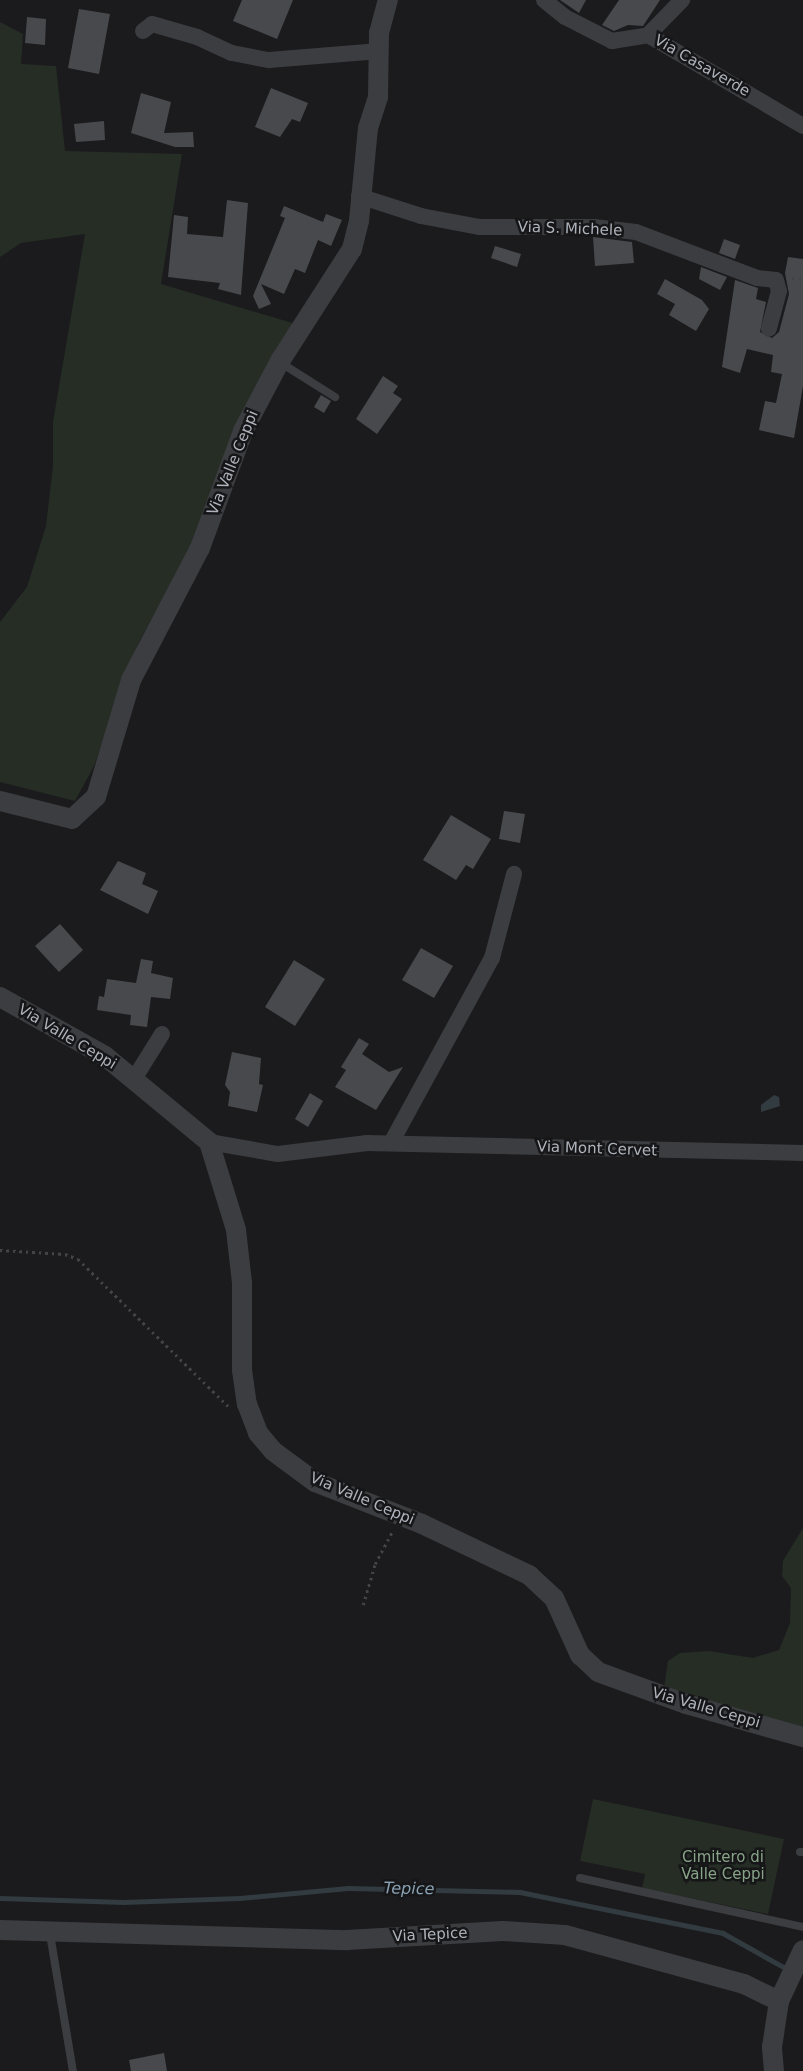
<!DOCTYPE html>
<style>
body{margin:0}
#map{position:relative;width:803px;height:2071px;overflow:hidden;background:#1b1b1d;font-family:"DejaVu Sans",sans-serif}
div>[style]{position:absolute}
[style*='--x']{left:calc(var(--x)*1px);top:calc(var(--y)*1px);width:calc(var(--w)*1px);rotate:calc(var(--a)*1deg)}
.green>*{inset:0;background:#252d25}
.water>*{inset:0;background:#313b40}
.stream>*{height:4.5px;margin:-2.25px;padding:0 2.25px;transform-origin:2.25px;border-radius:2.25px;background:#313b40}
.building>*{inset:0;background:#48494d}
.path>*{height:2.5px;margin-top:-1.25px;transform-origin:0;background:repeating-linear-gradient(90deg,#424448 0 2.5px,transparent 0 6.5px)}
.service>*{height:8px;margin:-4px;padding:0 4px;transform-origin:4px;border-radius:4px;background:#3c3d41}
.minor>*{height:16px;margin:-8px;padding:0 8px;transform-origin:8px;border-radius:8px;background:#3c3d41}
.tertiary>*{height:20px;margin:-10px;padding:0 10px;transform-origin:10px;border-radius:10px;background:#3c3d41}
span{translate:-50% -50%;white-space:nowrap;text-align:center;line-height:1.15;-webkit-text-stroke:5px #161618;paint-order:stroke}
.street-label{font-size:15px;color:#aeb3bb}
.park-label{font-size:15px;color:#87a487}
.water-label{font-size:16px;color:#88a2b3;font-style:italic}
</style>
<div id="map">
<div class="green">
<div style="clip-path:polygon(0 22px,23px 34px,21px 64px,56px 66px,65px 151px,182px 154px,161px 284px,296px 324px,194px 543px,139px 642px,94px 766px,75px 801px,0 782px,0 622px,27px 587px,46px 526px,53px 466px,53px 422px,85px 234px,21px 243px,0 257px)"></div>
<div style="clip-path:polygon(803px 1528px,803px 1730px,664px 1688px,668px 1661px,680px 1653px,709px 1651px,753px 1658px,779px 1650px,790px 1623px,791px 1588px,782px 1576px,783px 1561px)"></div>
<div style="clip-path:polygon(593px 1799px,784px 1839px,768px 1914px,642px 1888px,645px 1874px,580px 1861px)"></div>
</div>
<div class="water">
<div style="clip-path:polygon(774px 1095px,779px 1097px,780px 1106px,761px 1112px,761px 1105px)"></div>
</div>
<div class="stream">
<div style="--x:0;--y:1898;--w:123;--a:1.9"></div>
<div style="--x:123;--y:1902;--w:117;--a:-2"></div>
<div style="--x:240;--y:1898;--w:108;--a:-5.3"></div>
<div style="--x:348;--y:1888;--w:172;--a:1.3"></div>
<div style="--x:520;--y:1892;--w:207;--a:11.4"></div>
<div style="--x:723;--y:1933;--w:76;--a:29.3"></div>
</div>
<div class="building">
<div style="clip-path:polygon(242px 0,293px 0,277px 39px,233px 21px)"></div>
<div style="clip-path:polygon(560px 0,586px 0,579px 13px)"></div>
<div style="clip-path:polygon(619px 0,660px 0,643px 26px,628px 25px,614px 31px,602px 25px)"></div>
<div style="clip-path:polygon(79px 9px,110px 14px,99px 74px,68px 68px)"></div>
<div style="clip-path:polygon(27px 17px,46px 19px,45px 45px,25px 43px)"></div>
<div style="clip-path:polygon(271px 88px,308px 103px,300px 122px,292px 119px,280px 137px,255px 127px)"></div>
<div style="clip-path:polygon(141px 93px,171px 102px,164px 133px,193px 132px,194px 147px,175px 147px,131px 133px)"></div>
<div style="clip-path:polygon(104px 121px,105px 140px,76px 142px,74px 124px)"></div>
<div style="clip-path:polygon(227px 200px,248px 203px,241px 295px,218px 289px,220px 283px,168px 277px,174px 215px,188px 217px,187px 234px,223px 237px)"></div>
<div style="clip-path:polygon(284px 206px,323px 222px,326px 214px,342px 220px,331px 246px,318px 240px,305px 273px,295px 269px,284px 294px,261px 284px,271px 304px,259px 309px,253px 296px,285px 218px,280px 216px)"></div>
<div style="clip-path:polygon(593px 237px,632px 242px,634px 263px,595px 266px)"></div>
<div style="clip-path:polygon(724px 239px,740px 245px,735px 259px,719px 253px)"></div>
<div style="clip-path:polygon(495px 246px,521px 254px,517px 267px,491px 258px)"></div>
<div style="clip-path:polygon(788px 257px,803px 259px,803px 386px,794px 438px,759px 430px,765px 401px,776px 403px,782px 374px,771px 372px,773px 355px,747px 349px,740px 373px,722px 367px,735px 280px,758px 288px,756px 299px,766px 302px,760px 332px,772px 338px,779px 332px,789px 294px,785px 273px)"></div>
<div style="clip-path:polygon(701px 267px,727px 277px,720px 290px,699px 279px)"></div>
<div style="clip-path:polygon(665px 279px,702px 300px,709px 309px,696px 331px,669px 315px,675px 304px,657px 294px)"></div>
<div style="clip-path:polygon(383px 376px,398px 386px,393px 393px,402px 399px,377px 434px,356px 419px)"></div>
<div style="clip-path:polygon(321px 395px,331px 401px,324px 413px,314px 407px)"></div>
<div style="clip-path:polygon(504px 811px,525px 814px,520px 843px,499px 839px)"></div>
<div style="clip-path:polygon(451px 815px,491px 839px,473px 869px,466px 865px,456px 880px,423px 860px)"></div>
<div style="clip-path:polygon(118px 861px,146px 873px,142px 884px,158px 891px,148px 914px,100px 890px)"></div>
<div style="clip-path:polygon(60px 924px,83px 950px,59px 972px,35px 946px)"></div>
<div style="clip-path:polygon(421px 948px,453px 966px,434px 998px,402px 980px)"></div>
<div style="clip-path:polygon(141px 959px,153px 961px,151px 973px,173px 978px,170px 999px,151px 997px,147px 1027px,130px 1025px,131px 1015px,97px 1010px,99px 996px,104px 997px,107px 979px,136px 983px)"></div>
<div style="clip-path:polygon(294px 960px,325px 979px,295px 1026px,265px 1007px)"></div>
<div style="clip-path:polygon(359px 1038px,369px 1044px,362px 1054px,389px 1072px,403px 1067px,376px 1110px,335px 1087px,346px 1070px,341px 1067px)"></div>
<div style="clip-path:polygon(232px 1052px,261px 1058px,259px 1084px,263px 1085px,257px 1112px,228px 1106px,230px 1092px,225px 1085px)"></div>
<div style="clip-path:polygon(310px 1093px,323px 1101px,308px 1127px,295px 1119px)"></div>
<div style="clip-path:polygon(164px 2053px,167px 2071px,131px 2071px,129px 2060px)"></div>
</div>
<div class="path">
<div style="--x:792;--y:278;--w:11;--a:5"></div>
<div style="--x:0;--y:1250;--w:65;--a:3.5"></div>
<div style="--x:65;--y:1254;--w:14;--a:21"></div>
<div style="--x:78;--y:1259;--w:213;--a:44.4"></div>
<div style="--x:363;--y:1605;--w:43;--a:-73.7"></div>
<div style="--x:375;--y:1564;--w:38;--a:-62"></div>
</div>
<div class="service">
<div style="--x:281;--y:363;--w:64;--a:32.2"></div>
<div style="--x:800;--y:1852;--w:3;--a:0"></div>
<div style="--x:580;--y:1878;--w:228;--a:12.4"></div>
<div style="--x:50;--y:1934;--w:139;--a:80.5"></div>
</div>
<div class="minor">
<div style="--x:544;--y:0;--w:27;--a:39"></div>
<div style="--x:565;--y:17;--w:53;--a:27.1"></div>
<div style="--x:612;--y:41;--w:36;--a:-9"></div>
<div style="--x:648;--y:35;--w:180;--a:30.4"></div>
<div style="--x:143;--y:31;--w:11;--a:-38"></div>
<div style="--x:152;--y:24;--w:47;--a:16.1"></div>
<div style="--x:197;--y:37;--w:38;--a:25"></div>
<div style="--x:232;--y:53;--w:38;--a:11"></div>
<div style="--x:269;--y:60;--w:111;--a:-4.6"></div>
<div style="--x:648;--y:35;--w:49;--a:-45.8"></div>
<div style="--x:359;--y:196;--w:65;--a:17.9"></div>
<div style="--x:421;--y:216;--w:60;--a:10.6"></div>
<div style="--x:480;--y:227;--w:114;--a:0"></div>
<div style="--x:594;--y:227;--w:42;--a:6.8"></div>
<div style="--x:636;--y:232;--w:129;--a:20.8"></div>
<div style="--x:757;--y:278;--w:19;--a:6"></div>
<div style="--x:776;--y:280;--w:11;--a:75"></div>
<div style="--x:779;--y:291;--w:39;--a:105"></div>
<div style="--x:134;--y:1079;--w:53;--a:-58.1"></div>
<div style="--x:209;--y:1142;--w:70;--a:9.9"></div>
<div style="--x:278;--y:1154;--w:90;--a:-7"></div>
<div style="--x:367;--y:1143;--w:436;--a:1.3"></div>
<div style="--x:391;--y:1143;--w:211;--a:-61.4"></div>
<div style="--x:492;--y:958;--w:87;--a:-75.3"></div>
</div>
<div class="tertiary">
<div style="--x:0;--y:801;--w:74;--a:14"></div>
<div style="--x:72;--y:819;--w:33;--a:-43"></div>
<div style="--x:96;--y:797;--w:122;--a:-73.3"></div>
<div style="--x:131;--y:680;--w:149;--a:-62.4"></div>
<div style="--x:200;--y:548;--w:125;--a:-69.8"></div>
<div style="--x:243;--y:431;--w:79;--a:-62.1"></div>
<div style="--x:280;--y:361;--w:133;--a:-57.3"></div>
<div style="--x:352;--y:249;--w:29;--a:-76"></div>
<div style="--x:359;--y:221;--w:93;--a:-84.5"></div>
<div style="--x:368;--y:128;--w:33;--a:-72"></div>
<div style="--x:378;--y:97;--w:64;--a:-89.1"></div>
<div style="--x:379;--y:33;--w:34;--a:-75"></div>
<div style="--x:0;--y:997;--w:120;--a:29.3"></div>
<div style="--x:105;--y:1056;--w:135;--a:39.6"></div>
<div style="--x:209;--y:1142;--w:92;--a:72.9"></div>
<div style="--x:236;--y:1230;--w:53;--a:83.5"></div>
<div style="--x:242;--y:1283;--w:87;--a:90"></div>
<div style="--x:242;--y:1370;--w:34;--a:82"></div>
<div style="--x:247;--y:1404;--w:31;--a:69"></div>
<div style="--x:258;--y:1433;--w:23;--a:50"></div>
<div style="--x:273;--y:1451;--w:52;--a:36.4"></div>
<div style="--x:315;--y:1482;--w:115;--a:21.4"></div>
<div style="--x:422;--y:1524;--w:119;--a:25.5"></div>
<div style="--x:529;--y:1575;--w:34;--a:43"></div>
<div style="--x:554;--y:1598;--w:63;--a:65.5"></div>
<div style="--x:580;--y:1655;--w:25;--a:43"></div>
<div style="--x:598;--y:1672;--w:94;--a:20"></div>
<div style="--x:686;--y:1704;--w:122;--a:15.8"></div>
<div style="--x:0;--y:1930;--w:347;--a:1.7"></div>
<div style="--x:347;--y:1940;--w:156;--a:-3.3"></div>
<div style="--x:503;--y:1931;--w:62;--a:3.7"></div>
<div style="--x:565;--y:1935;--w:186;--a:15.3"></div>
<div style="--x:744;--y:1984;--w:39;--a:26"></div>
<div style="--x:774;--y:2071;--w:24;--a:-95"></div>
<div style="--x:772;--y:2047;--w:47;--a:-81.3"></div>
<div style="--x:779;--y:2001;--w:56;--a:-64.8"></div>
</div>
<div class="street-label">
<span style="left:702px;top:66px;rotate:30deg">Via Casaverde</span>
<span style="left:570px;top:229px;rotate:2deg">Via S. Michele</span>
<span style="left:233px;top:463px;rotate:-68deg">Via Valle Ceppi</span>
<span style="left:67px;top:1037px;rotate:31deg">Via Valle Ceppi</span>
<span style="left:597px;top:1149px;rotate:2deg">Via Mont Cervet</span>
<span style="left:362px;top:1499px;rotate:23deg">Via Valle Ceppi</span>
<span style="left:706px;top:1708px;rotate:16deg">Via Valle Ceppi</span>
<span style="left:430px;top:1935px;rotate:-3deg">Via Tepice</span>
</div>
<div class="park-label">
<span style="left:723px;top:1866px">Cimitero di<br>Valle Ceppi</span>
</div>
<div class="water-label">
<span style="left:409px;top:1889px;rotate:1deg">Tepice</span>
</div>
</div>
